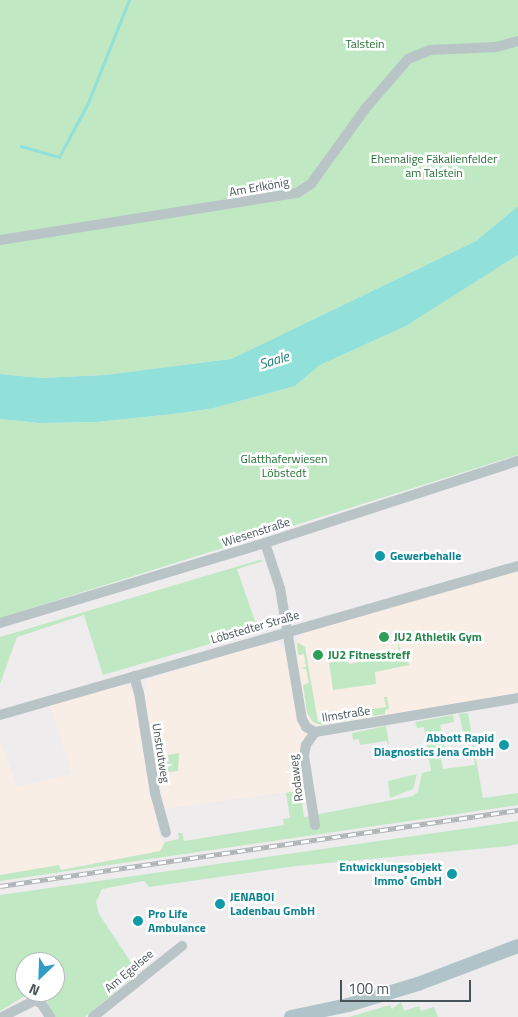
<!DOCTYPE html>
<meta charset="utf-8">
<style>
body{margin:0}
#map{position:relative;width:518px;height:1017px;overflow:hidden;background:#efeced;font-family:"Titillium Web",sans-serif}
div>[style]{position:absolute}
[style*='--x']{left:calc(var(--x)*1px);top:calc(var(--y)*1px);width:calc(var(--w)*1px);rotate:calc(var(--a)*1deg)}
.commercial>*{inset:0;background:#f9eee6}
.green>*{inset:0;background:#bfe8c3}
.water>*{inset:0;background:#91e0d9}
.stream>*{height:2.5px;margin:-1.25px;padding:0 1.25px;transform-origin:1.25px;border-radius:1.25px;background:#91e0d9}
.minor>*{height:10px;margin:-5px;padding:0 5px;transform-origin:5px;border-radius:5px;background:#b9c4c7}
.major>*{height:14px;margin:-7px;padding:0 7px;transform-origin:7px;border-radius:7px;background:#afc3c8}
.rail>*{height:4.5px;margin-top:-2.25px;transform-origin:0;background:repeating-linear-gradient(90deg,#fff 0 8px,#afb4b6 0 16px);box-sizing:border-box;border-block:1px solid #afb4b6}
.dots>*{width:14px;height:14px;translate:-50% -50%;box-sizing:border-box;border:2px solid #fff;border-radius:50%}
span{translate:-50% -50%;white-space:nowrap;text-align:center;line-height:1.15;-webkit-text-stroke:5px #fff;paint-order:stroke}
.park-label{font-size:12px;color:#226e32}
.street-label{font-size:12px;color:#475457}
.culture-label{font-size:12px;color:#0d838f;font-weight:700}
.left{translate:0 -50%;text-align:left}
.right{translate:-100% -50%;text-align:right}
.leisure-label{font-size:12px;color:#27864d;font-weight:700}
.water-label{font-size:14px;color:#1b8078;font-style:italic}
.north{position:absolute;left:15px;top:952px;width:50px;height:50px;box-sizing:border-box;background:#fff;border:1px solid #b5bbbc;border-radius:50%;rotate:204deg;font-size:14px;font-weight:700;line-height:20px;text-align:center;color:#475457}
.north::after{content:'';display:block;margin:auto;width:18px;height:22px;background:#2f9cc6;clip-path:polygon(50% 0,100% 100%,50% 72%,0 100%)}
.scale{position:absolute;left:340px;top:980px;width:131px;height:22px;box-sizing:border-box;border:2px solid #475457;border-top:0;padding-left:6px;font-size:15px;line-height:18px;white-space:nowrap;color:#475457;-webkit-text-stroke:4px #fff;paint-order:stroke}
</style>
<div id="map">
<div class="commercial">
<div style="clip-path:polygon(512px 572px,518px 574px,518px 694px,319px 727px,310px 721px,305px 713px,294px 646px,302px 633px)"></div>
<div style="clip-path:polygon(271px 641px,285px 649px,305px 732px,307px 789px,164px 809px,144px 693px,147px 680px)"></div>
<div style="clip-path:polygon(123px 685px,131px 689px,137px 699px,158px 830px,164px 846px,160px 851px,60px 870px,59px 865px,0 875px,0 739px,17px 787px,72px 774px,49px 703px)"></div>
</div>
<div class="green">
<div style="clip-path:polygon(0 0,518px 0,518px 206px,476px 241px,231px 359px,105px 375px,41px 378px,0 374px)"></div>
<div style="clip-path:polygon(518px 255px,518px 455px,0 618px,0 419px,39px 423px,97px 422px,182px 413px,214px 408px,295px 386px,320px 365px,406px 326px)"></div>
<div style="clip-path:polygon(259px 560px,264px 561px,237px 569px,258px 630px,103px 675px,84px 615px,17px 637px,0 684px,0 637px)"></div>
<div style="clip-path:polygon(404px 636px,398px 640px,401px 655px,407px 654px,409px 665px,375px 672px,376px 684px,333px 690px,329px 663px,348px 659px,349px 664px,399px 655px,397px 637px)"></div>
<div style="clip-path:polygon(297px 642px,305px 647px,318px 722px,367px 714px,367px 710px,386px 707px,384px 697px,387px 697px,389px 709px,385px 710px,385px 714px,321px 725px,313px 722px,307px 713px,303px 685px,309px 683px,306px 669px,300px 668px,306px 667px,304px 654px,298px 655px)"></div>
<div style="clip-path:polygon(468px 713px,483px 798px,518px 793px,518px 805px,0 881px,0 875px,59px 865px,61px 870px,160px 851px,165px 842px,179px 839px,178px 833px,182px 833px,184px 841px,284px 825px,283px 819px,290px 818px,286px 793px,300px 790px,304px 817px,413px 796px,418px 792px,422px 773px,431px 771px,424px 727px,417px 728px,415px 722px,453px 715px,454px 722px,440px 725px,445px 747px,439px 749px,443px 769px,475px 765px,472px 744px,466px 744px,459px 714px)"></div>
<div style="clip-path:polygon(386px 726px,389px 745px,386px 741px,360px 745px,359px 739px,353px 740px,352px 733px)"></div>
<div style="clip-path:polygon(179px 753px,178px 771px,159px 773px,158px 767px,164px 766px,162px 756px)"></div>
<div style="clip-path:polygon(417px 774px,413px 789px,390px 798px,388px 781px)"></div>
<div style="clip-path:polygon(518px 821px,518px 844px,509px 846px,296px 866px,149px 887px,144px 881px,102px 889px,96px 902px,99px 914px,138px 973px,85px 1017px,55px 1017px,41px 992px,55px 992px,55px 962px,25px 962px,25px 992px,31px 992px,0 1011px,0 895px)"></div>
<div style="clip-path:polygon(401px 1002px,404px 1011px,419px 1006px,421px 1011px,434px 1007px,438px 1017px,349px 1017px,390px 1005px,392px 1009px)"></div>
</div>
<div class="water">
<div style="clip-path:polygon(518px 206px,518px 255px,406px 326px,320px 365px,295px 386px,214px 408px,182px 413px,97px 422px,39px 423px,0 419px,0 374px,41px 378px,105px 375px,231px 359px,476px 241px)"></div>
</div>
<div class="stream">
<div style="--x:21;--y:146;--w:40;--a:16"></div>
<div style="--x:59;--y:157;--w:61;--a:-61.8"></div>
<div style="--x:88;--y:103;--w:111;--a:-68.3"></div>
</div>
<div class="minor">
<div style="--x:0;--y:240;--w:301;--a:-9"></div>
<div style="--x:297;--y:193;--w:17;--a:-33"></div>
<div style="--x:311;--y:184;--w:92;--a:-54.2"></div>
<div style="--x:365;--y:109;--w:66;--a:-49.3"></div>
<div style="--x:408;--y:59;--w:24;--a:-22"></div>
<div style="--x:430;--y:50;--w:66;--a:-2.6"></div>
<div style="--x:496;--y:47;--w:23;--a:-15"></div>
<div style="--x:265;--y:543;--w:47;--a:71.6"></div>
<div style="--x:280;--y:588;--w:133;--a:80.5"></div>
<div style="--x:302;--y:719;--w:9;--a:63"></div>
<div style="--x:306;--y:727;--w:10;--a:29"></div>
<div style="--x:315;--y:732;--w:206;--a:-9.5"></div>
<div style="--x:0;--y:623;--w:277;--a:-16.8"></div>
<div style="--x:265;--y:543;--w:266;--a:-18"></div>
<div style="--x:134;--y:676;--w:18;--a:74"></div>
<div style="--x:139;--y:693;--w:101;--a:80.9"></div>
<div style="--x:155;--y:793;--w:41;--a:74.6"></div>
<div style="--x:0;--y:715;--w:539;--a:-16.05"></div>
<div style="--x:315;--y:825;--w:70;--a:-99.1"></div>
<div style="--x:304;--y:756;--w:11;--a:-80"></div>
<div style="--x:306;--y:745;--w:16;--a:-55"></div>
<div style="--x:2;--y:1017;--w:37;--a:-27"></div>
<div style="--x:35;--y:1000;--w:7;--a:27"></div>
<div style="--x:41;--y:1003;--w:17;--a:57"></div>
<div style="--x:93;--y:1017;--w:114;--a:-38.6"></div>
</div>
<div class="major">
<div style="--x:291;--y:1017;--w:58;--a:-11.9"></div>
<div style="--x:348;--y:1005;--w:73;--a:-16.7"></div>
<div style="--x:418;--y:984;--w:107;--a:-20.8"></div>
</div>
<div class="rail">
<div style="--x:0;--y:886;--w:524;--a:-8.35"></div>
</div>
<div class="dots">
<div style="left:380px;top:556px;background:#0f9aa8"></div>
<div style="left:384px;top:637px;background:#2e9e5b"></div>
<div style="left:318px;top:655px;background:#2e9e5b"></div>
<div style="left:504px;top:745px;background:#0f9aa8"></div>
<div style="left:452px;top:874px;background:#0f9aa8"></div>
<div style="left:220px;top:904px;background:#0f9aa8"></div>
<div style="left:138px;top:921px;background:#0f9aa8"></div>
</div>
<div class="park-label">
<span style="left:365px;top:44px">Talstein</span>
<span style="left:434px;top:166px">Ehemalige Fäkalienfelder<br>am Talstein</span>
<span style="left:284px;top:466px">Glatthaferwiesen<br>Löbstedt</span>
</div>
<div class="street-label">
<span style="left:259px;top:187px;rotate:-10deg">Am Erlkönig</span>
<span style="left:256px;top:532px;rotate:-18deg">Wiesenstraße</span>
<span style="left:255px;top:627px;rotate:-16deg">Löbstedter Straße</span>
<span style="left:346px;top:714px;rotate:-9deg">Ilmstraße</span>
<span style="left:161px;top:753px;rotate:81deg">Unstrutweg</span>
<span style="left:296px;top:778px;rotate:-97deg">Rodaweg</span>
<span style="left:129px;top:971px;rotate:-40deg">Am Egelsee</span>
</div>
<div class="culture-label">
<span class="left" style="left:390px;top:556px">Gewerbehalle</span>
<span class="right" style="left:494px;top:745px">Abbott Rapid<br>Diagnostics Jena GmbH</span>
<span class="right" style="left:442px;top:874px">Entwicklungsobjekt<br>Immo⁵ GmbH</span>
<span class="left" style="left:230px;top:904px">JENABOI<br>Ladenbau GmbH</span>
<span class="left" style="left:148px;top:921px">Pro Life<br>Ambulance</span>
</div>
<div class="leisure-label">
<span class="left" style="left:394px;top:637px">JU2 Athletik Gym</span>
<span class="left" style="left:328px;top:655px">JU2 Fitnesstreff</span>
</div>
<div class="water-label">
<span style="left:274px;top:360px;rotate:-17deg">Saale</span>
</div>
<div class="north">N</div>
<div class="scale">100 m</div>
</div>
